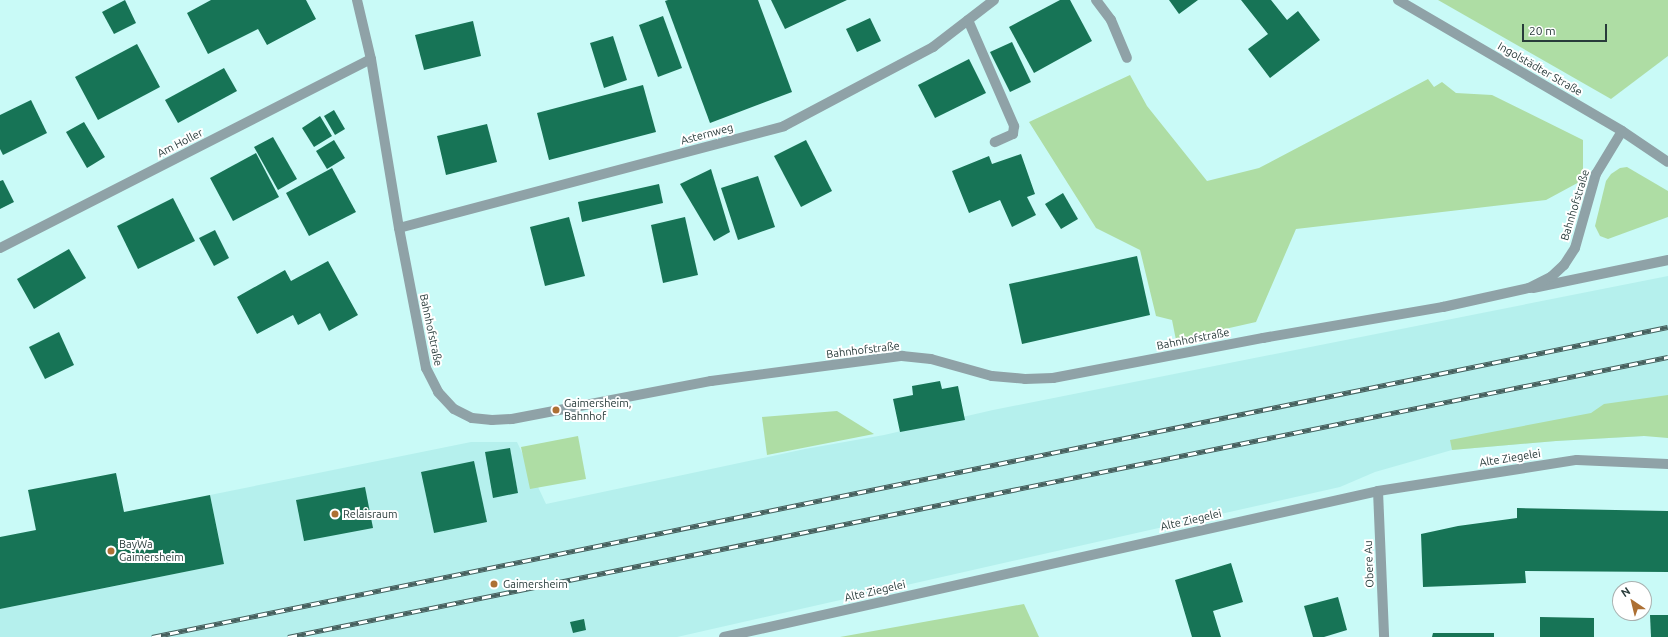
<!DOCTYPE html>
<meta charset="utf-8">
<style>
body{margin:0}
#map{position:relative;width:1668px;height:637px;overflow:hidden;background:#c9faf7;font-family:Ubuntu,sans-serif}
div>[style]{position:absolute}
[style*='--x']{left:calc(var(--x)*1px);top:calc(var(--y)*1px);width:calc(var(--w)*1px);rotate:calc(var(--a)*1deg)}
.built>*{inset:0;background:#b5f0ed}
.green>*{inset:0;background:#aedda4}
.building>*{inset:0;background:#177456}
.service>*{height:10px;margin:-5px;padding:0 5px;transform-origin:5px;border-radius:5px;background:#8fa2a7}
.minor>*{height:10px;margin:-5px;padding:0 5px;transform-origin:5px;border-radius:5px;background:#8fa2a7}
.rail>*{height:4.5px;margin-top:-2.25px;transform-origin:0;background:repeating-linear-gradient(90deg,#fff 0 9px,#47605e 0 18px);box-sizing:border-box;border-block:1px solid #47605e}
.dots>*{width:11px;height:11px;translate:-50% -50%;box-sizing:border-box;border:2px solid #fff;border-radius:50%}
span{translate:-50% -50%;white-space:nowrap;text-align:center;line-height:1.15;-webkit-text-stroke:4px #fff;paint-order:stroke}
.street-label{font-size:11px;color:#283b3a}
.poi-label{font-size:11px;color:#283b3a}
.left{translate:0 -50%;text-align:left}
.north{position:absolute;left:1612px;top:581px;width:40px;height:40px;box-sizing:border-box;background:#fff;border:1px solid #a9b1b0;border-radius:50%;rotate:325deg;font-size:11px;font-weight:700;line-height:16px;text-align:center;color:#283b3a}
.north::after{content:'';display:block;margin:auto;width:14px;height:18px;background:#ad7034;clip-path:polygon(50% 0,100% 100%,50% 72%,0 100%)}
.scale{position:absolute;left:1522px;top:24px;width:85px;height:18px;box-sizing:border-box;border:2px solid #283b3a;border-top:0;padding-left:5px;font-size:12px;line-height:14px;white-space:nowrap;color:#283b3a;-webkit-text-stroke:3px #fff;paint-order:stroke}
</style>
<div id="map">
<div class="built">
<div style="clip-path:polygon(1668px 276px,1668px 430px,1644px 436px,1556px 441px,1452px 450px,1375px 472px,1340px 487px,677px 637px,0 637px,0 609px,224px 564px,210px 495px,471px 442px,517px 442px,546px 504px,805px 449px,884px 435px,993px 410px)"></div>
</div>
<div class="green">
<div style="clip-path:polygon(1438px 0,1668px 0,1668px 56px,1611px 99px)"></div>
<div style="clip-path:polygon(1130px 75px,1147px 106px,1207px 181px,1259px 168px,1428px 79px,1434px 87px,1442px 82px,1456px 93px,1492px 95px,1583px 140px,1583px 180px,1546px 200px,1296px 229px,1256px 322px,1176px 340px,1172px 320px,1156px 316px,1140px 250px,1096px 228px,1029px 122px)"></div>
<div style="clip-path:polygon(1627px 167px,1668px 191px,1668px 217px,1608px 239px,1600px 236px,1595px 226px,1606px 181px,1611px 174px,1620px 168px)"></div>
<div style="clip-path:polygon(1668px 395px,1668px 438px,1644px 436px,1556px 441px,1452px 450px,1450px 440px,1591px 413px,1604px 404px)"></div>
<div style="clip-path:polygon(837px 411px,874px 434px,767px 455px,762px 417px)"></div>
<div style="clip-path:polygon(578px 436px,586px 479px,530px 489px,521px 447px)"></div>
<div style="clip-path:polygon(1024px 604px,1039px 637px,840px 637px)"></div>
</div>
<div class="building">
<div style="clip-path:polygon(125px 0,136px 23px,114px 34px,102px 12px)"></div>
<div style="clip-path:polygon(211px 0,306px 0,316px 19px,267px 45px,258px 29px,208px 54px,187px 13px)"></div>
<div style="clip-path:polygon(668px 0,758px 0,792px 92px,710px 123px,665px 1px)"></div>
<div style="clip-path:polygon(771px 0,847px 0,785px 29px)"></div>
<div style="clip-path:polygon(1060px 0,1070px 0,1092px 41px,1034px 73px,1009px 27px)"></div>
<div style="clip-path:polygon(1169px 0,1198px 0,1179px 14px)"></div>
<div style="clip-path:polygon(1241px 0,1271px 0,1287px 20px,1298px 11px,1320px 40px,1270px 78px,1248px 49px,1268px 34px)"></div>
<div style="clip-path:polygon(663px 16px,682px 68px,658px 77px,639px 25px)"></div>
<div style="clip-path:polygon(870px 18px,881px 41px,857px 52px,846px 29px)"></div>
<div style="clip-path:polygon(473px 21px,481px 56px,424px 70px,415px 35px)"></div>
<div style="clip-path:polygon(613px 36px,627px 80px,604px 88px,590px 43px)"></div>
<div style="clip-path:polygon(1012px 42px,1031px 82px,1010px 92px,990px 52px)"></div>
<div style="clip-path:polygon(137px 44px,160px 87px,98px 120px,75px 77px)"></div>
<div style="clip-path:polygon(969px 59px,986px 93px,935px 118px,918px 85px)"></div>
<div style="clip-path:polygon(224px 68px,237px 91px,178px 123px,165px 100px)"></div>
<div style="clip-path:polygon(643px 85px,656px 132px,549px 160px,537px 113px)"></div>
<div style="clip-path:polygon(31px 100px,47px 133px,3px 155px,0 149px,0 115px)"></div>
<div style="clip-path:polygon(334px 110px,345px 129px,335px 135px,324px 116px)"></div>
<div style="clip-path:polygon(320px 116px,332px 136px,314px 147px,302px 128px)"></div>
<div style="clip-path:polygon(84px 122px,105px 157px,87px 168px,66px 132px)"></div>
<div style="clip-path:polygon(487px 124px,497px 162px,446px 175px,437px 136px)"></div>
<div style="clip-path:polygon(273px 137px,297px 179px,278px 190px,254px 147px)"></div>
<div style="clip-path:polygon(334px 140px,345px 158px,327px 169px,316px 151px)"></div>
<div style="clip-path:polygon(806px 140px,832px 191px,801px 207px,774px 156px)"></div>
<div style="clip-path:polygon(256px 153px,279px 197px,233px 221px,210px 178px)"></div>
<div style="clip-path:polygon(1021px 154px,1035px 194px,1027px 197px,1036px 215px,1012px 227px,1000px 200px,969px 213px,952px 171px,989px 156px,992px 164px)"></div>
<div style="clip-path:polygon(332px 168px,356px 212px,309px 236px,286px 193px)"></div>
<div style="clip-path:polygon(711px 169px,730px 232px,714px 241px,680px 184px)"></div>
<div style="clip-path:polygon(758px 176px,775px 227px,738px 240px,721px 188px)"></div>
<div style="clip-path:polygon(3px 180px,14px 202px,0 209px,0 181px)"></div>
<div style="clip-path:polygon(659px 184px,663px 203px,582px 222px,578px 202px)"></div>
<div style="clip-path:polygon(1063px 193px,1078px 219px,1061px 229px,1045px 204px)"></div>
<div style="clip-path:polygon(173px 198px,195px 241px,138px 269px,117px 226px)"></div>
<div style="clip-path:polygon(569px 217px,585px 276px,545px 286px,530px 227px)"></div>
<div style="clip-path:polygon(685px 217px,698px 275px,663px 283px,651px 225px)"></div>
<div style="clip-path:polygon(215px 230px,229px 258px,214px 266px,199px 238px)"></div>
<div style="clip-path:polygon(69px 249px,86px 278px,34px 309px,17px 279px)"></div>
<div style="clip-path:polygon(1137px 256px,1150px 315px,1022px 344px,1009px 284px)"></div>
<div style="clip-path:polygon(328px 261px,358px 315px,329px 331px,320px 313px,298px 325px,293px 315px,257px 334px,237px 297px,285px 270px,291px 281px)"></div>
<div style="clip-path:polygon(59px 332px,74px 365px,45px 379px,29px 347px)"></div>
<div style="clip-path:polygon(940px 381px,942px 389px,958px 386px,965px 420px,900px 432px,893px 399px,913px 395px,912px 386px)"></div>
<div style="clip-path:polygon(510px 448px,518px 493px,493px 498px,485px 452px)"></div>
<div style="clip-path:polygon(474px 461px,487px 522px,434px 533px,421px 472px)"></div>
<div style="clip-path:polygon(116px 473px,124px 512px,210px 495px,224px 564px,0 609px,0 537px,36px 530px,28px 490px)"></div>
<div style="clip-path:polygon(365px 487px,373px 528px,304px 541px,296px 500px)"></div>
<div style="clip-path:polygon(1517px 508px,1668px 511px,1668px 572px,1525px 571px,1526px 583px,1423px 587px,1421px 534px,1458px 526px,1517px 518px)"></div>
<div style="clip-path:polygon(1231px 563px,1243px 602px,1213px 611px,1221px 637px,1192px 637px,1175px 580px)"></div>
<div style="clip-path:polygon(1338px 597px,1347px 630px,1324px 637px,1313px 637px,1304px 606px)"></div>
<div style="clip-path:polygon(1650px 615px,1668px 615px,1668px 637px,1651px 637px)"></div>
<div style="clip-path:polygon(1540px 617px,1594px 618px,1594px 637px,1540px 637px)"></div>
<div style="clip-path:polygon(584px 619px,586px 630px,573px 633px,570px 622px)"></div>
<div style="clip-path:polygon(1433px 633px,1494px 633px,1494px 637px,1432px 637px)"></div>
</div>
<div class="service">
<div style="--x:1096;--y:0;--w:25;--a:53"></div>
<div style="--x:1111;--y:20;--w:41;--a:67.2"></div>
<div style="--x:968;--y:20;--w:116;--a:66.5"></div>
<div style="--x:1014;--y:126;--w:8;--a:97"></div>
<div style="--x:1013;--y:134;--w:20;--a:156"></div>
<div style="--x:1533;--y:288;--w:138;--a:-11.7"></div>
</div>
<div class="minor">
<div style="--x:357;--y:0;--w:61;--a:76.7"></div>
<div style="--x:371;--y:59;--w:171;--a:80.6"></div>
<div style="--x:399;--y:228;--w:143;--a:79.1"></div>
<div style="--x:426;--y:368;--w:27;--a:63"></div>
<div style="--x:438;--y:392;--w:23;--a:47"></div>
<div style="--x:454;--y:409;--w:20;--a:27"></div>
<div style="--x:472;--y:418;--w:20;--a:6"></div>
<div style="--x:492;--y:420;--w:20;--a:-3"></div>
<div style="--x:512;--y:419;--w:203;--a:-10.8"></div>
<div style="--x:711;--y:381;--w:193;--a:-7.5"></div>
<div style="--x:902;--y:356;--w:29;--a:6"></div>
<div style="--x:931;--y:359;--w:63;--a:15.6"></div>
<div style="--x:992;--y:376;--w:33;--a:5"></div>
<div style="--x:1025;--y:379;--w:28;--a:-2"></div>
<div style="--x:1053;--y:378;--w:214;--a:-10.8"></div>
<div style="--x:1263;--y:338;--w:183;--a:-9.8"></div>
<div style="--x:1443;--y:307;--w:88;--a:-12.5"></div>
<div style="--x:1529;--y:288;--w:25;--a:-27"></div>
<div style="--x:1551;--y:277;--w:18;--a:-43"></div>
<div style="--x:1564;--y:265;--w:20;--a:-57"></div>
<div style="--x:1575;--y:248;--w:77;--a:-74.2"></div>
<div style="--x:1596;--y:174;--w:50;--a:-58.8"></div>
<div style="--x:1398;--y:0;--w:259;--a:30.3"></div>
<div style="--x:1622;--y:131;--w:55;--a:34"></div>
<div style="--x:399;--y:228;--w:398;--a:-14.8"></div>
<div style="--x:784;--y:126;--w:169;--a:-27.9"></div>
<div style="--x:933;--y:47;--w:77;--a:-37.6"></div>
<div style="--x:0;--y:248;--w:416;--a:-27"></div>
<div style="--x:1378;--y:491;--w:146;--a:87.6"></div>
<div style="--x:724;--y:637;--w:670;--a:-12.58"></div>
<div style="--x:1378;--y:491;--w:201;--a:-8.9"></div>
<div style="--x:1577;--y:460;--w:91;--a:2.5"></div>
</div>
<div class="rail">
<div style="--x:152;--y:637;--w:1547;--a:-11.56"></div>
<div style="--x:288;--y:637;--w:1408;--a:-11.47"></div>
</div>
<div class="dots">
<div style="left:556px;top:410px;background:#ad7034"></div>
<div style="left:335px;top:514px;background:#ad7034"></div>
<div style="left:111px;top:551px;background:#ad7034"></div>
<div style="left:494px;top:584px;background:#ad7034"></div>
</div>
<div class="street-label">
<span style="left:1540px;top:69px;rotate:30deg">Ingolstädter Straße</span>
<span style="left:707px;top:134px;rotate:-15deg">Asternweg</span>
<span style="left:180px;top:143px;rotate:-27deg">Am Holler</span>
<span style="left:1575px;top:205px;rotate:-73deg">Bahnhofstraße</span>
<span style="left:431px;top:330px;rotate:78deg">Bahnhofstraße</span>
<span style="left:1193px;top:339px;rotate:-11deg">Bahnhofstraße</span>
<span style="left:863px;top:350px;rotate:-7deg">Bahnhofstraße</span>
<span style="left:1510px;top:458px;rotate:-9deg">Alte Ziegelei</span>
<span style="left:1191px;top:520px;rotate:-13deg">Alte Ziegelei</span>
<span style="left:1369px;top:564px;rotate:-92deg">Obere Au</span>
<span style="left:875px;top:591px;rotate:-13deg">Alte Ziegelei</span>
</div>
<div class="poi-label">
<span class="left" style="left:564px;top:410px">Gaimersheim,<br>Bahnhof</span>
<span class="left" style="left:343px;top:514px">Relaisraum</span>
<span class="left" style="left:119px;top:551px">BayWa<br>Gaimersheim</span>
<span class="left" style="left:503px;top:584px">Gaimersheim</span>
</div>
<div class="north">N</div>
<div class="scale">20 m</div>
</div>
